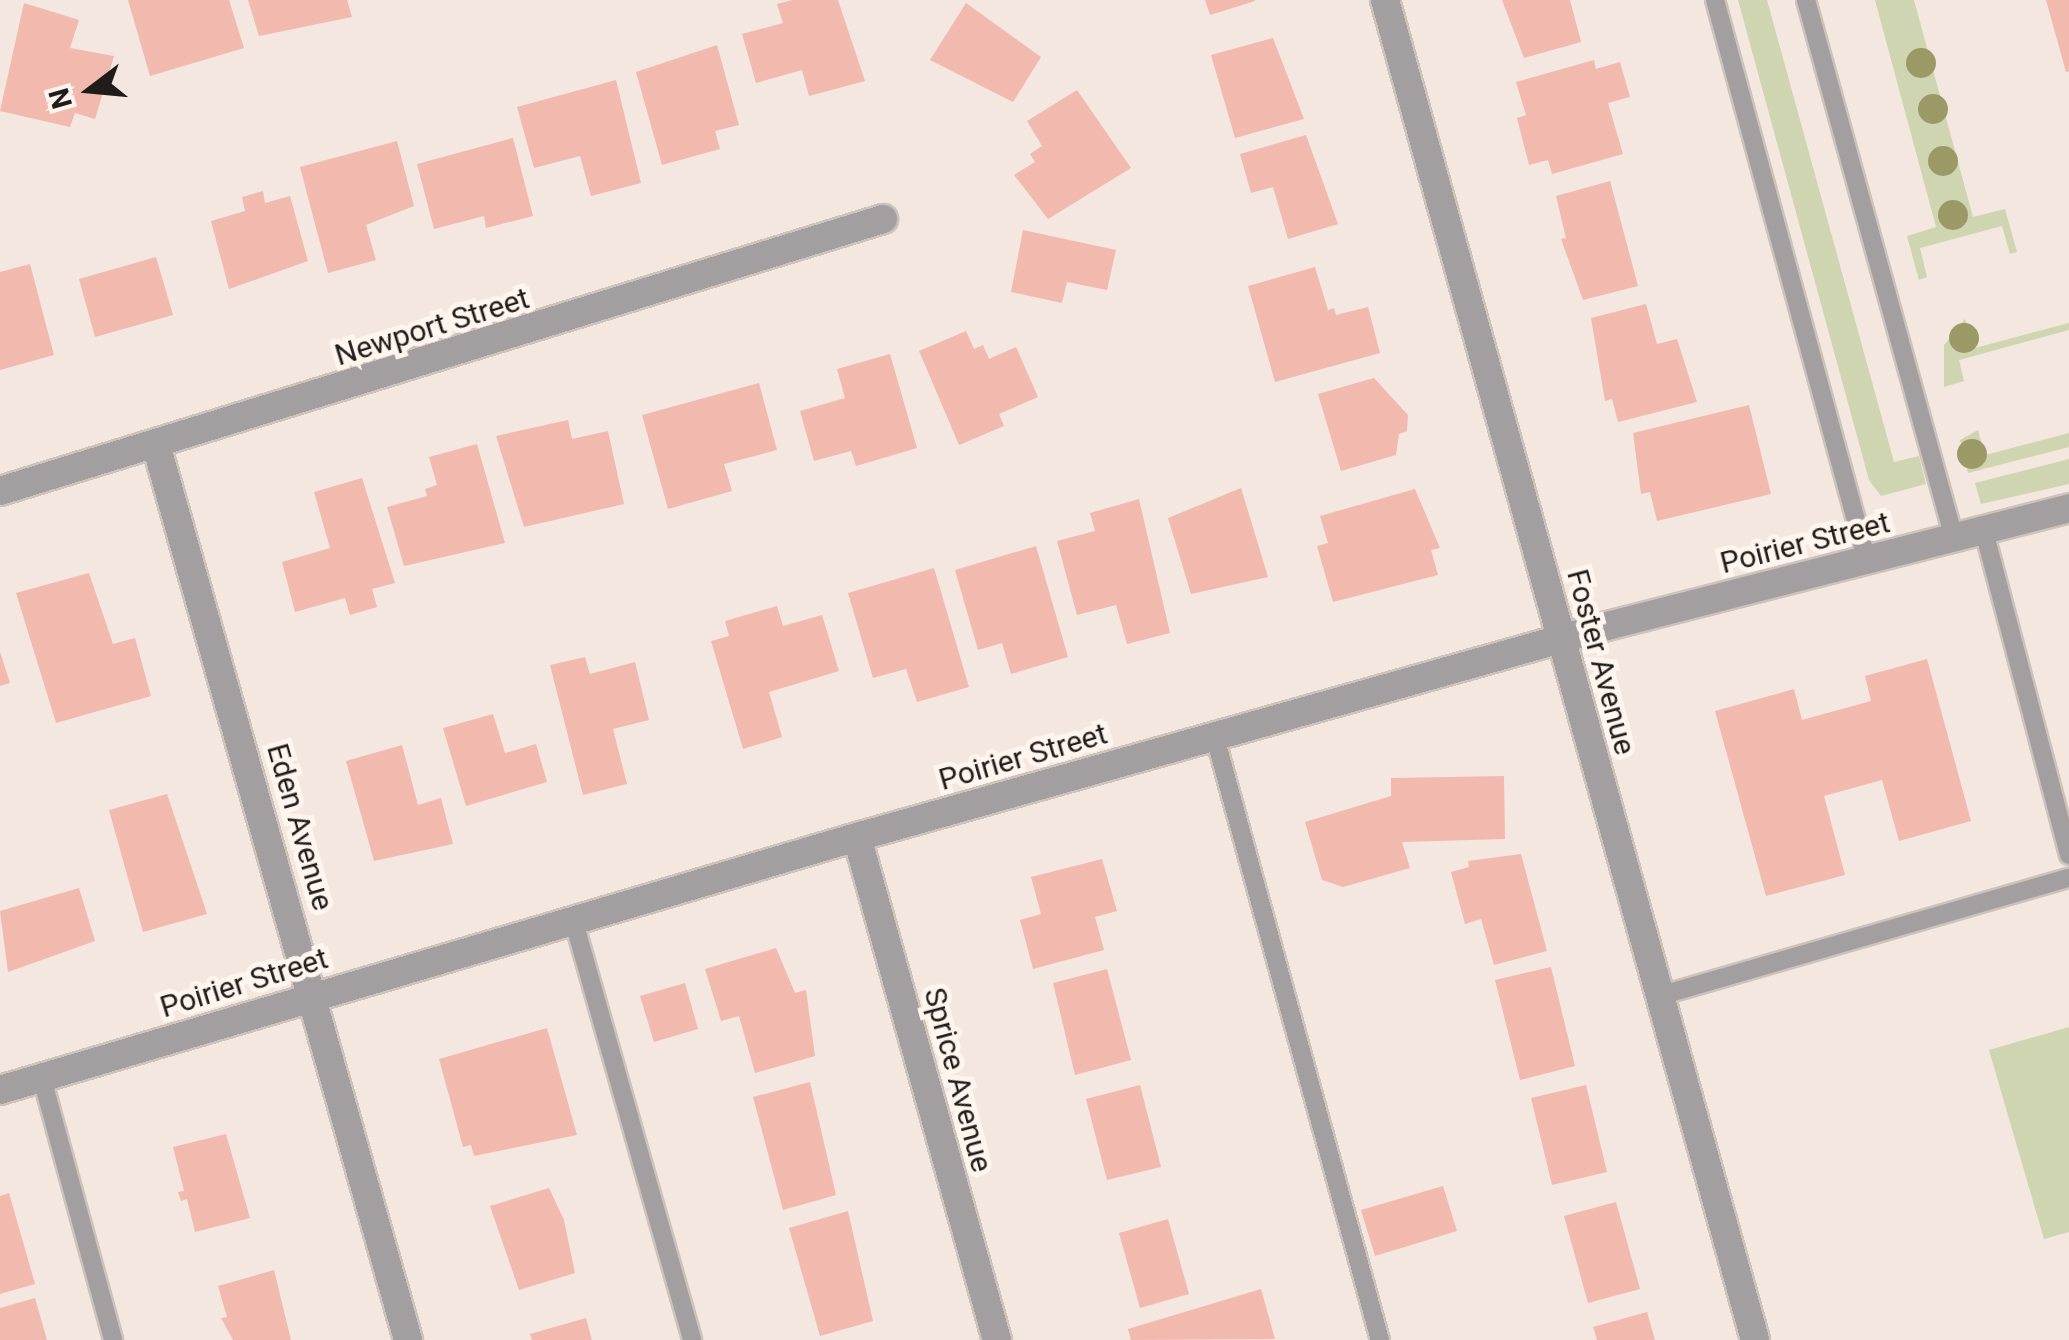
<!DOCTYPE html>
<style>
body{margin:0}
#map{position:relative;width:2069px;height:1340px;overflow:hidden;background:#f3e7e0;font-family:Roboto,sans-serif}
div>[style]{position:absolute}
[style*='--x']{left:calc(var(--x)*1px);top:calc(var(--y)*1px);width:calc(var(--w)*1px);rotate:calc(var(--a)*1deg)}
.green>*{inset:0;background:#cfd4b1}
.building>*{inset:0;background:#f2b9af}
.roads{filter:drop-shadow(2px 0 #cdc2bc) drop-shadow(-2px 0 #cdc2bc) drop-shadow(0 2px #cdc2bc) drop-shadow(0 -2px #cdc2bc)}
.service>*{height:18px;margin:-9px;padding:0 9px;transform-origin:9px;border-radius:9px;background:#a39ea0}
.minor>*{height:28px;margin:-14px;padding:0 14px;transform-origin:14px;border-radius:14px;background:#a39ea0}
.tertiary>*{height:28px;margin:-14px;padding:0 14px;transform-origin:14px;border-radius:14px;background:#a39ea0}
.trees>*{width:30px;height:30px;margin:-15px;border-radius:50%;background:#9b9966}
span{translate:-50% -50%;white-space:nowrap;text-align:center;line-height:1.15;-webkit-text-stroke:10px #fff5ef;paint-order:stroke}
.street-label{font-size:30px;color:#201c1a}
.north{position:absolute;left:40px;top:40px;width:100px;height:100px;-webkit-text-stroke:8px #fff5ef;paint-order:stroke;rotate:254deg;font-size:28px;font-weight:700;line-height:40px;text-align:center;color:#201c1a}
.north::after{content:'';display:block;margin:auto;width:35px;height:45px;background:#201c1a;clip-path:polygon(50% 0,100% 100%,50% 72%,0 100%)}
</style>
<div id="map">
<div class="green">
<div style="clip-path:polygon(1738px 0,1767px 0,1894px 462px,1919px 456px,1926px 484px,1881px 496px,1869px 480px)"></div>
<div style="clip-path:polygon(1875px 0,1914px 0,1973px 217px,2005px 209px,2017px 252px,2010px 254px,2002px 226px,1920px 248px,1927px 277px,1919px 280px,1907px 236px,1936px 227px)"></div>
<div style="clip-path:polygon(1965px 319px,1975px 348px,2069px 323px,2069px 330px,1959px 360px,1964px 381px,1944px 387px,1944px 345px)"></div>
<div style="clip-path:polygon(1978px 430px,1985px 455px,2069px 433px,2069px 447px,1968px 473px,1960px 440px)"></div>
<div style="clip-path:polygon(2069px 459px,2069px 484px,1981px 504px,1975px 483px)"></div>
<div style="clip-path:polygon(2069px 1027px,2069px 1232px,2044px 1239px,1989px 1050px)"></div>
</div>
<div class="building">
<div style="clip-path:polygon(128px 0,229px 0,244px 48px,150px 76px)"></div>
<div style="clip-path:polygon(248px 0,347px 0,352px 17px,259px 36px)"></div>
<div style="clip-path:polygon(792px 0,838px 0,865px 81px,809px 96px,802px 70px,756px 83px,742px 34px,783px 23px,777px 4px)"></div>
<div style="clip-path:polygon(1205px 0,1255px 0,1255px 1px,1210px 15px)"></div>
<div style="clip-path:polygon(1502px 0,1570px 0,1581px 42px,1524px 58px)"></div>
<div style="clip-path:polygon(2046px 0,2069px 0,2069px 71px,2066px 72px)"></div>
<div style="clip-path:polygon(24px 3px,79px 20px,70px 48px,114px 56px,95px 119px,75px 113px,70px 127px,0 111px)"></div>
<div style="clip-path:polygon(966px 3px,1041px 57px,1013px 102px,930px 60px)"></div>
<div style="clip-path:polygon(1273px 38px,1304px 119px,1235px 138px,1211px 55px)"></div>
<div style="clip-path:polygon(717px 45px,739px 125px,715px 131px,720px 149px,662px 165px,636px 72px)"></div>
<div style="clip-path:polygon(1594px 60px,1596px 69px,1620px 62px,1630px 97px,1608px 103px,1623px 154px,1552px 174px,1548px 160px,1529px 165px,1517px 118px,1526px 115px,1516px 82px)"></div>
<div style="clip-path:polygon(616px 80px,641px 183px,591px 196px,580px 156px,534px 168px,517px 107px)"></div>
<div style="clip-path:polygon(1077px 90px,1131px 168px,1048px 219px,1014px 175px,1035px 162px,1030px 154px,1042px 146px,1027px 121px)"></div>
<div style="clip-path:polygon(1306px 135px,1338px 224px,1288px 239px,1273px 187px,1251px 193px,1240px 154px)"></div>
<div style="clip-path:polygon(513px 138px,533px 216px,486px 228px,484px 216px,434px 229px,417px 164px)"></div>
<div style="clip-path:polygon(397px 141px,414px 206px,366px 225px,376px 260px,328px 273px,300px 167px)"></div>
<div style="clip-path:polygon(1610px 181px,1638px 286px,1583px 300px,1561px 239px,1566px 238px,1556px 196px)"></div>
<div style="clip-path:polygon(263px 191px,265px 203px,290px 196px,308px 261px,229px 289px,211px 221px,245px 211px,242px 197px)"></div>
<div style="clip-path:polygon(1023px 230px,1116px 250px,1107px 290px,1067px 282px,1062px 303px,1011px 292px)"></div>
<div style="clip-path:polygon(156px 257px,173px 315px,95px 337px,79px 279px)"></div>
<div style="clip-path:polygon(30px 264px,54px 355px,0 370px,0 272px)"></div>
<div style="clip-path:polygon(1315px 267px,1328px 310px,1334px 308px,1336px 315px,1368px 307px,1380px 353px,1275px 382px,1248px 286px)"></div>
<div style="clip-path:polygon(1646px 304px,1657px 344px,1677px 339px,1697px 402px,1618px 422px,1612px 399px,1605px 401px,1591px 318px)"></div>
<div style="clip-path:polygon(966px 331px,974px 349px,983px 345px,989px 359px,1016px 347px,1038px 397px,999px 414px,1004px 426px,959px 445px,919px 351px)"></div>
<div style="clip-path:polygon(890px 354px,917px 448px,856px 466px,851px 451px,814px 461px,800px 411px,845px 398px,837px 369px)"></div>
<div style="clip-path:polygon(1374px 378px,1408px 415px,1407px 431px,1399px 434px,1396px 455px,1341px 471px,1318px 394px)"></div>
<div style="clip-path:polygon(759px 383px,777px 450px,724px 464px,732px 491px,668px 509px,642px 415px)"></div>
<div style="clip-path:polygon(1749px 405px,1771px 494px,1657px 521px,1650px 492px,1641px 494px,1633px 433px)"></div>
<div style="clip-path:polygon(568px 420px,572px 439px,608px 431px,624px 504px,524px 527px,496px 436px)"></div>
<div style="clip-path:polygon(477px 444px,505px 543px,404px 566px,387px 507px,427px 496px,425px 489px,437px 485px,429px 457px)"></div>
<div style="clip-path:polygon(362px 478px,395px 583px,372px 589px,377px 607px,350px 615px,345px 598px,295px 612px,282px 562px,330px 548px,314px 492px)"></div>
<div style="clip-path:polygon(1241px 488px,1268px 577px,1191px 594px,1168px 518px)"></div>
<div style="clip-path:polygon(1415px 489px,1440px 548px,1431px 550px,1438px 575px,1333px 602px,1317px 546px,1328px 543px,1320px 516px)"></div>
<div style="clip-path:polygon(1139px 499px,1170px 633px,1127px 644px,1116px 605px,1077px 615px,1057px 541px,1095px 531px,1090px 513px)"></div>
<div style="clip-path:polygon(1036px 546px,1068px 657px,1011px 674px,1002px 643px,978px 650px,955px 570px)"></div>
<div style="clip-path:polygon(934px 568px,969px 687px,917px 702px,906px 669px,873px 678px,848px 593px)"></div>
<div style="clip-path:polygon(89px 573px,113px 644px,135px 638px,151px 696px,56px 723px,16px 593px)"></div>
<div style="clip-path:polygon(777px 606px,783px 626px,822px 615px,839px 671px,769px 692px,782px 737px,743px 749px,711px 641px,729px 636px,725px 621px)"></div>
<div style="clip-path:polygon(0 652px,10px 683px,0 686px)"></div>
<div style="clip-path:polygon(585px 657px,590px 674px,635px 662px,649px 720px,613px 729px,627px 784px,583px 795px,550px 665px)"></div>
<div style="clip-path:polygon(1927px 659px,1971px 821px,1899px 841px,1882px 780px,1824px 796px,1845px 875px,1766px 896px,1715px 711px,1794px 689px,1802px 720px,1871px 701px,1865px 676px)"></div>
<div style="clip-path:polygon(493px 714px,505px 753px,536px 744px,547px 782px,466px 806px,443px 728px)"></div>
<div style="clip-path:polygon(402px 745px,418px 805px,441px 798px,453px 844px,374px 861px,346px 761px)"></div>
<div style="clip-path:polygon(1504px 776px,1505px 839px,1402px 842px,1410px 868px,1343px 887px,1322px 880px,1305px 822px,1391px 796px,1391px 778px)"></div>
<div style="clip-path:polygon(167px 794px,207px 914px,143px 932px,109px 810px)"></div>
<div style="clip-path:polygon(1521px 854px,1547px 951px,1494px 965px,1481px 919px,1465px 924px,1451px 872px,1469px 867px,1468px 861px)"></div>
<div style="clip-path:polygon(1102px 859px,1117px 911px,1095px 917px,1104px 950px,1033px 969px,1020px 920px,1041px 914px,1031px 877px)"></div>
<div style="clip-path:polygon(79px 888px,95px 941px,8px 972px,0 911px)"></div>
<div style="clip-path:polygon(776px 948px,795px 993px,806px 990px,815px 1056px,755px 1073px,739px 1016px,721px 1021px,705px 969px)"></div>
<div style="clip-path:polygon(1551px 967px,1575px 1066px,1520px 1080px,1495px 980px)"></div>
<div style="clip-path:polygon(1107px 969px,1131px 1060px,1075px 1075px,1053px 983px)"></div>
<div style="clip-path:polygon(685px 983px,698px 1029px,654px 1042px,640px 996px)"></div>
<div style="clip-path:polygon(547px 1028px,577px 1135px,474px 1156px,471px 1145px,463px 1147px,439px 1059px)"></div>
<div style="clip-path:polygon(810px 1082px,836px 1195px,783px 1210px,753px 1097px)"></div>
<div style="clip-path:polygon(1140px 1085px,1161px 1167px,1107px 1180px,1086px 1099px)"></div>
<div style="clip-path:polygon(1586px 1085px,1607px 1172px,1552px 1185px,1531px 1098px)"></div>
<div style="clip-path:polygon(226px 1134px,250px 1218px,195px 1232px,187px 1199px,181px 1201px,178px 1192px,184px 1191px,173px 1147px)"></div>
<div style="clip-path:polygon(1443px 1186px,1457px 1231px,1375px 1256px,1361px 1210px)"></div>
<div style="clip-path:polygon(549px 1188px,564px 1220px,575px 1273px,519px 1290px,490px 1206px)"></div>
<div style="clip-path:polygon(9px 1193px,35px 1284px,0 1294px,0 1196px)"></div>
<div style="clip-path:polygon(1616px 1202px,1640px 1289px,1588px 1303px,1564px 1216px)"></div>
<div style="clip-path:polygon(848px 1211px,873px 1321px,820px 1336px,789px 1228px)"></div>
<div style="clip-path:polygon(1168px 1219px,1189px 1294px,1140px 1308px,1119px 1233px)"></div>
<div style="clip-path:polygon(274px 1270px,291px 1340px,233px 1340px,221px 1318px,227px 1317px,218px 1286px)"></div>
<div style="clip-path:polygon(1261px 1289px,1275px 1339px,1131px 1340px,1128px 1329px)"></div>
<div style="clip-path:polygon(35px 1298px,47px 1340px,0 1340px,0 1308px)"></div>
<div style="clip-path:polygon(1647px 1312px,1655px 1340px,1597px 1340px,1593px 1327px)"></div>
<div style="clip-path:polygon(586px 1318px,592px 1340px,532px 1340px,530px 1334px)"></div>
</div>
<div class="roads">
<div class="service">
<div style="--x:1715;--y:0;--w:581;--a:74.84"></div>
<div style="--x:1806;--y:0;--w:558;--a:74.62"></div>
<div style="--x:1984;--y:531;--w:335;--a:75.3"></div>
<div style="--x:1215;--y:737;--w:625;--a:74.7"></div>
<div style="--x:574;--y:922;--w:434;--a:74.2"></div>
<div style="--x:1659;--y:996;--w:427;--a:-16.1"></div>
<div style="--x:42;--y:1078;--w:271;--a:74.8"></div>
</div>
<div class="minor">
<div style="--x:157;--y:448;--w:927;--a:74.28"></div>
<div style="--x:0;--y:491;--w:924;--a:-17.12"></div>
<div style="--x:857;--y:837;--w:522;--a:74.45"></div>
</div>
<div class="tertiary">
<div style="--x:1385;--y:0;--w:1390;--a:74.56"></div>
<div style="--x:0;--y:1090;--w:894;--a:-16.45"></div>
<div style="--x:857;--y:837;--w:779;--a:-15.71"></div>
<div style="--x:1607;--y:626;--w:477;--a:-14.3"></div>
</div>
</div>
<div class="trees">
<div style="left:1921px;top:63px"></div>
<div style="left:1933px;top:109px"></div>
<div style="left:1943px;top:161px"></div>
<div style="left:1953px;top:215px"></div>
<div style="left:1964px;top:338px"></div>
<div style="left:1972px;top:454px"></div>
</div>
<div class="street-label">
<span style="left:432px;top:327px;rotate:-17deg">Newport Street</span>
<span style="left:1805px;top:543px;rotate:-14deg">Poirier Street</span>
<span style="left:1601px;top:662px;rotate:75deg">Foster Avenue</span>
<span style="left:1023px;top:757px;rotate:-16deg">Poirier Street</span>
<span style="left:300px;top:827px;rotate:74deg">Eden Avenue</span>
<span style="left:244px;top:983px;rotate:-17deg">Poirier Street</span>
<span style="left:958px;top:1080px;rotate:75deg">Sprice Avenue</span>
</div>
<div class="north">N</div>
</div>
